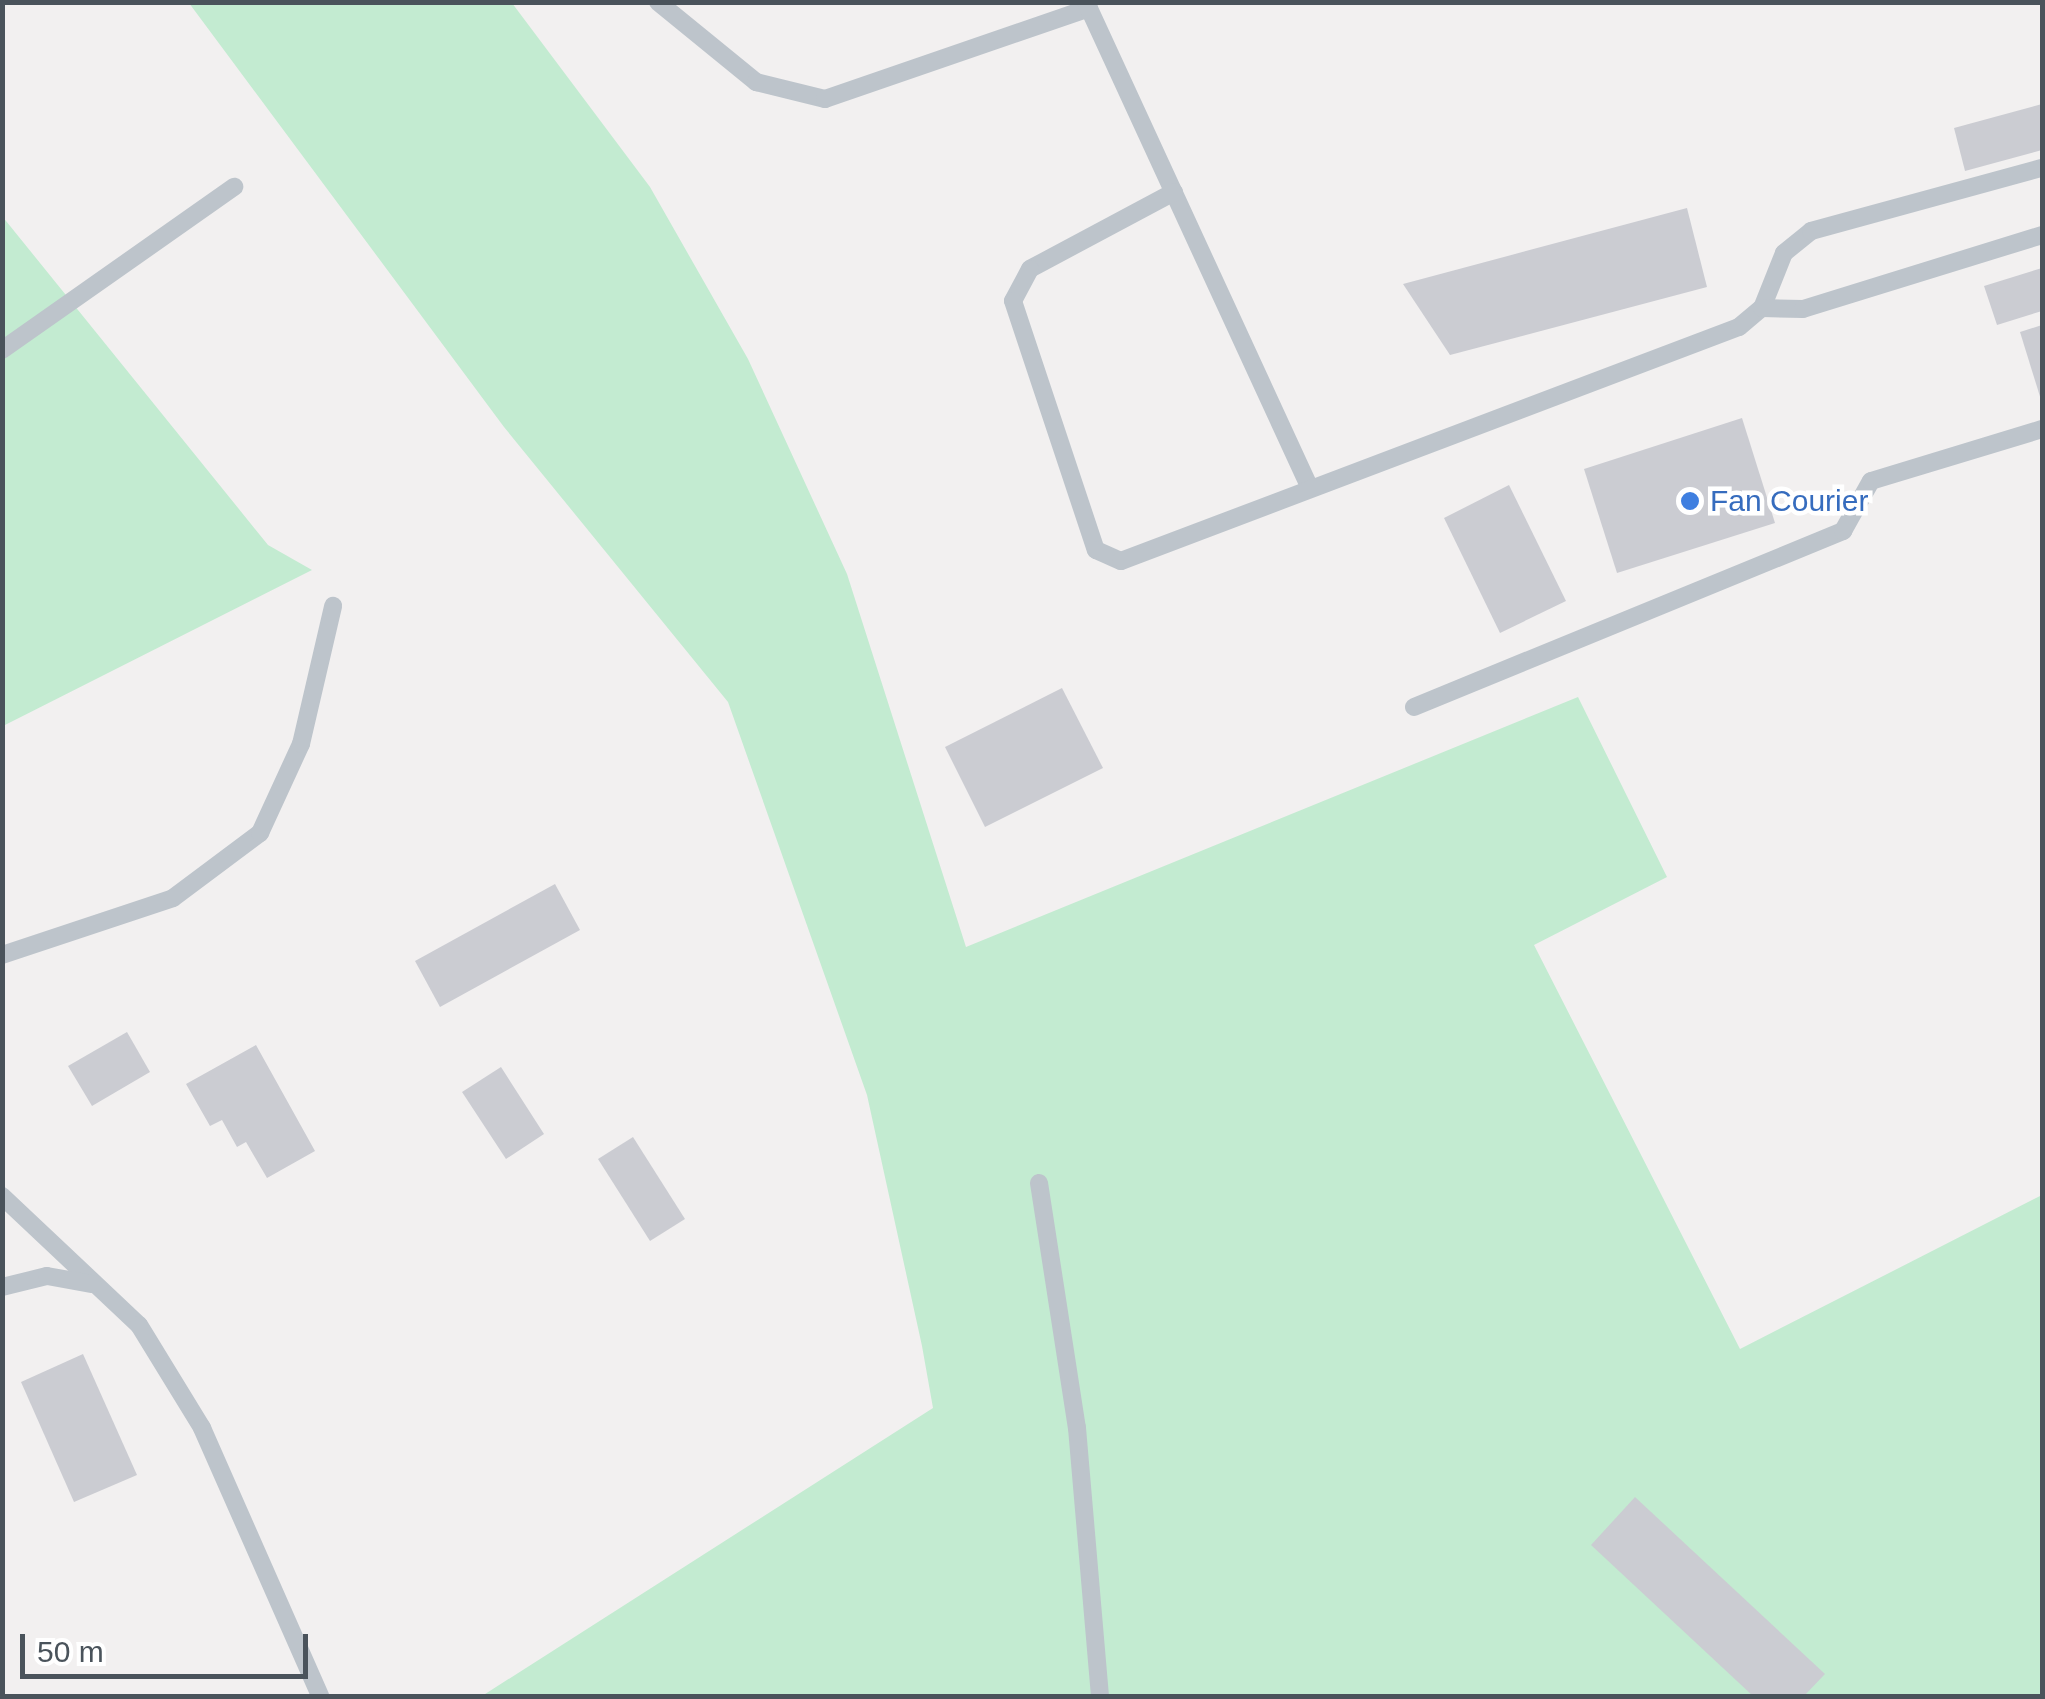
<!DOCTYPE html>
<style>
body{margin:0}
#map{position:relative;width:2045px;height:1699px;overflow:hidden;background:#f2f0f0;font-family:Arial,sans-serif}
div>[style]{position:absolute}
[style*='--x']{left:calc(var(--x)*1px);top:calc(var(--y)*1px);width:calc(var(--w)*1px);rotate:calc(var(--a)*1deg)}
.green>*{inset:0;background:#c3ebd1}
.building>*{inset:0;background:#cbccd2}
.service>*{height:18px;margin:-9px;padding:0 9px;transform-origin:9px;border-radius:9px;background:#bdc4cb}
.dots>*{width:28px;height:28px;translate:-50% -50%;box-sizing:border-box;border:5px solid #fff;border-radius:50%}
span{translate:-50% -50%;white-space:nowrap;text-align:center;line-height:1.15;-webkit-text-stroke:9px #fff;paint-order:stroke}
.shop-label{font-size:30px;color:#366cbe}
.left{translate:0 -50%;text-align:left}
.frame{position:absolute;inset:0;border:5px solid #4a535b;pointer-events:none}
.scale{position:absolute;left:20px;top:1634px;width:288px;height:45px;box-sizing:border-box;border:5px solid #4a535b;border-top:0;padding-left:12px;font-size:30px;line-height:35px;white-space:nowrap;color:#4a535b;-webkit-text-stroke:8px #fff;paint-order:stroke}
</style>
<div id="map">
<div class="green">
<div style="clip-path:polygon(189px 3px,512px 3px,650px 187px,748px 359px,847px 574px,966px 947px,1578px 697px,1667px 877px,1534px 945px,1740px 1349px,2042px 1195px,2042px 1696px,482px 1696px,933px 1408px,922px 1346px,867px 1095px,728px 702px,504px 427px)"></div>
<div style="clip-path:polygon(2px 216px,268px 545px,312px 570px,3px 726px)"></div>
</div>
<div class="building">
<div style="clip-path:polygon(2042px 104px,2042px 150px,1965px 171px,1954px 128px)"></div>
<div style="clip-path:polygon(1687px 208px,1707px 287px,1450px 355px,1403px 284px)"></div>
<div style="clip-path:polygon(2042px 268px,2042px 311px,1997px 325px,1984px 286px)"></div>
<div style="clip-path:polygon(2042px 325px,2042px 403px,2020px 332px)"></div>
<div style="clip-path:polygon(1742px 418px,1775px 523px,1617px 573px,1584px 469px)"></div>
<div style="clip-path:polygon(1509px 485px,1566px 601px,1500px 633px,1444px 518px)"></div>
<div style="clip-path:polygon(1062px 688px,1103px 768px,985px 827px,945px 747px)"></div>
<div style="clip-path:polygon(555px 884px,580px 930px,440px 1007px,415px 961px)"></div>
<div style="clip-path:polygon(127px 1032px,150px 1072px,92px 1106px,68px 1066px)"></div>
<div style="clip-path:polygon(256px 1045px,315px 1151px,267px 1178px,246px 1142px,237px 1147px,222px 1120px,210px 1126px,186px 1084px)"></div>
<div style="clip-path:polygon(501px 1067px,544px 1134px,506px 1159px,462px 1092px)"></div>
<div style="clip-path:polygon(633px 1137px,685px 1219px,650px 1241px,598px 1159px)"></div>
<div style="clip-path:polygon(83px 1354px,137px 1475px,74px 1502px,21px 1382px)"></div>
<div style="clip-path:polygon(1635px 1497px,1825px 1674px,1804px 1696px,1753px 1696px,1591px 1545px)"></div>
</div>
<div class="service">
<div style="--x:658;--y:2;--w:127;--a:39.2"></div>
<div style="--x:756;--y:82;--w:71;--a:13.8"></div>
<div style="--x:825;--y:99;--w:279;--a:-19"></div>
<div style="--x:1086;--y:2;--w:531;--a:65.27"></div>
<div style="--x:1174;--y:192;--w:163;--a:151.9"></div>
<div style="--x:1030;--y:269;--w:36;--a:118"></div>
<div style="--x:1013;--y:301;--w:262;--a:71.6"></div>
<div style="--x:1096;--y:550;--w:27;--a:24"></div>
<div style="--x:1121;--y:561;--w:661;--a:-20.74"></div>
<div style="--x:1739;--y:327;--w:30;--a:-40"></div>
<div style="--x:1762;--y:308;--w:59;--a:-68.2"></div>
<div style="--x:1784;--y:253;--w:35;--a:-39"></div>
<div style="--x:1811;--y:231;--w:239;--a:-15.3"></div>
<div style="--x:1762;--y:308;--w:41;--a:1.4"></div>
<div style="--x:1803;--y:309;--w:250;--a:-17.2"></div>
<div style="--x:2;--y:350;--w:284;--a:-35.1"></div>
<div style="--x:1414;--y:707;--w:464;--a:-22.3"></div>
<div style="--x:1843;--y:531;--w:57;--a:-60.8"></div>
<div style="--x:1871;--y:481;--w:179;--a:-16.9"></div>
<div style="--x:2;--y:955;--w:180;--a:-18.4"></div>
<div style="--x:173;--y:898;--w:109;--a:-36.8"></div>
<div style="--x:260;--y:833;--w:98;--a:-65.3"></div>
<div style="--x:301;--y:744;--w:142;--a:-76.9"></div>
<div style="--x:1039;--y:1183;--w:248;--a:81.2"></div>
<div style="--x:1077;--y:1428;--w:269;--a:85.1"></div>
<div style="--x:2;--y:1196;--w:188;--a:43.3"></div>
<div style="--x:139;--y:1325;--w:121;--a:58.5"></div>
<div style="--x:202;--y:1428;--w:293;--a:66.2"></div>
<div style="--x:2;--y:1287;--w:46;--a:-13.7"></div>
<div style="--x:47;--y:1276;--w:46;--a:10.1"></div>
</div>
<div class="dots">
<div style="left:1690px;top:501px;background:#3f7fe0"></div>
</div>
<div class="shop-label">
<span class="left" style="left:1710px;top:501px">Fan Courier</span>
</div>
<div class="frame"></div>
<div class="scale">50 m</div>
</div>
